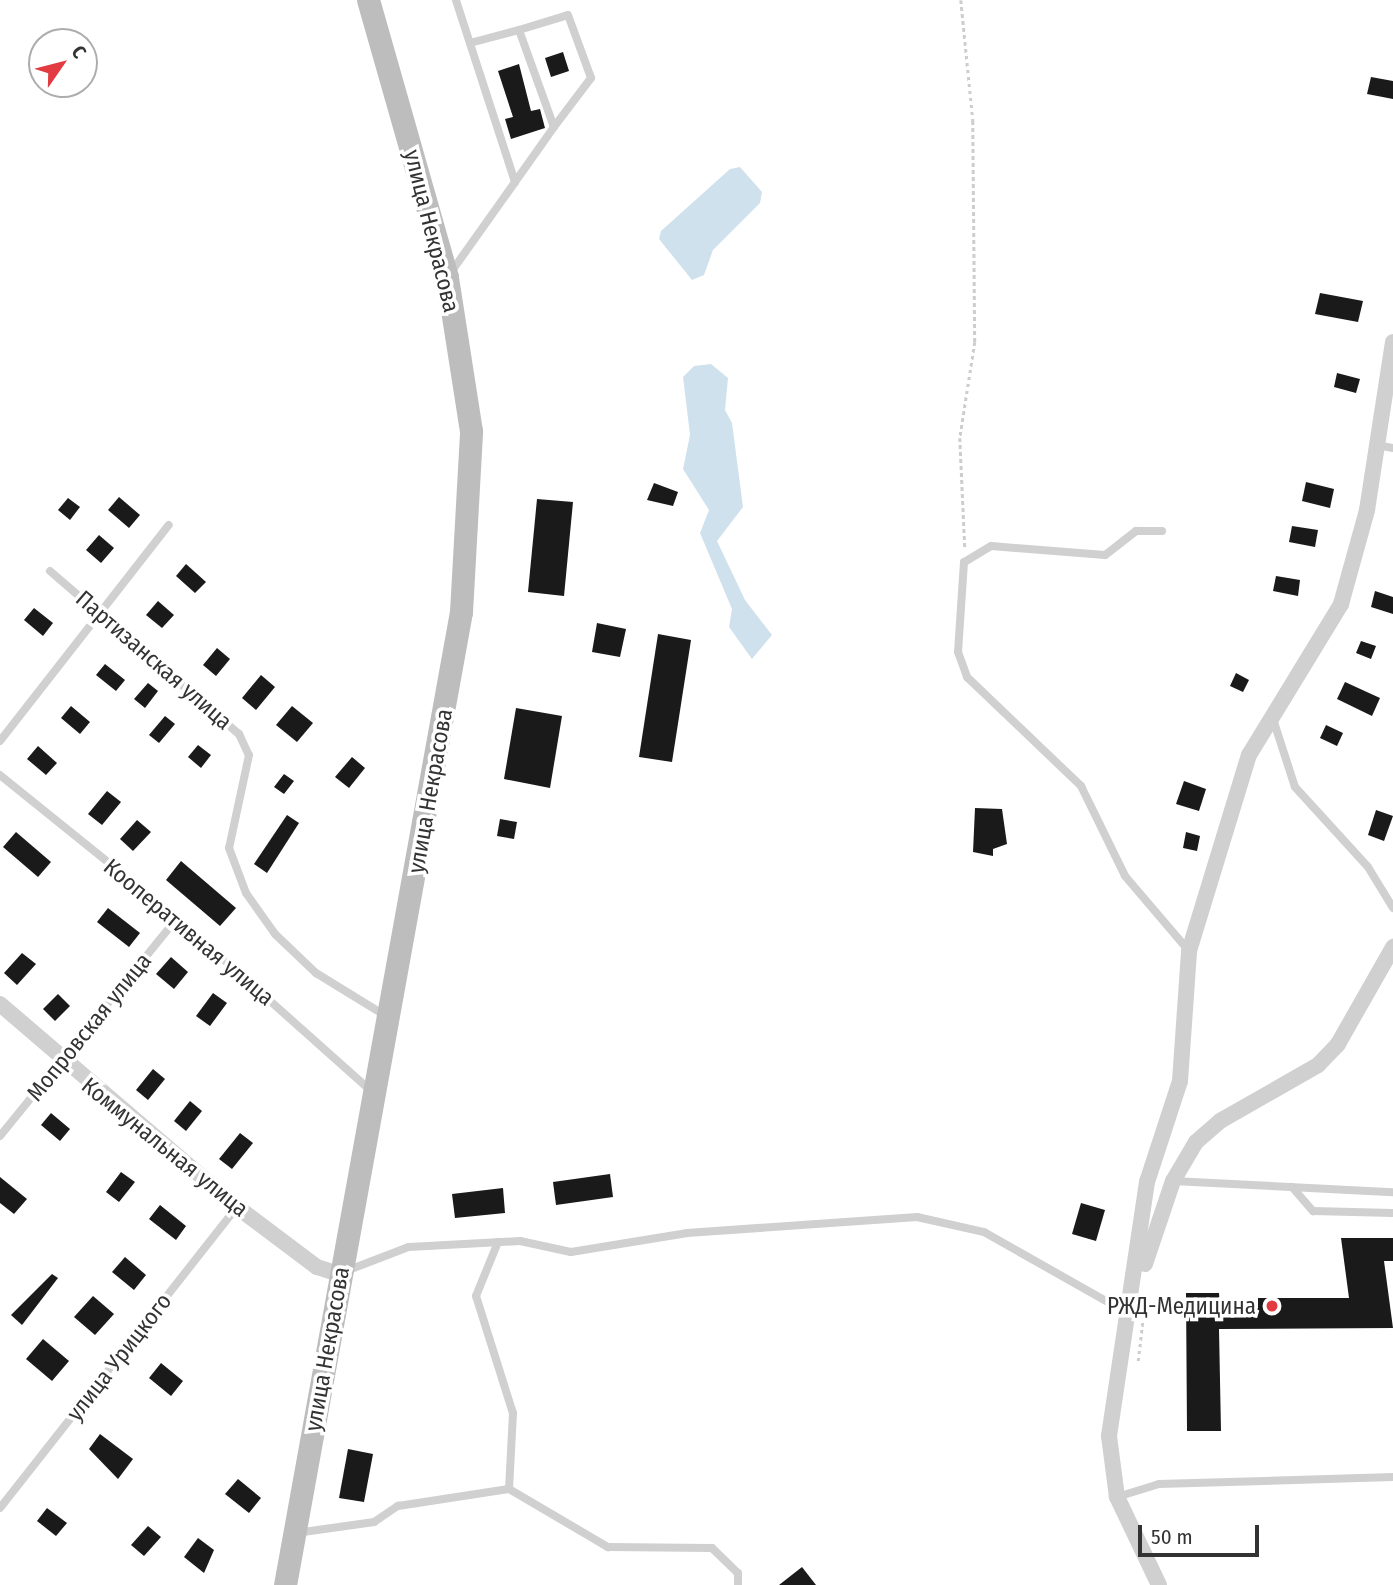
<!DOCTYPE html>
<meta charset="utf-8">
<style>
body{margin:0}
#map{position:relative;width:1393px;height:1585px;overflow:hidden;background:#fff;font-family:"Fira Sans Condensed",sans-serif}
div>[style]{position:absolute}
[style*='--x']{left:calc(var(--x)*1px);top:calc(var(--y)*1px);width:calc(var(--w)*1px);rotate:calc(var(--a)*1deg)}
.water>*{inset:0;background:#cfe1ed}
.building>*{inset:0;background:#1a1a1a}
.path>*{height:2.5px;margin-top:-1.25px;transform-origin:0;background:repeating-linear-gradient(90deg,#cdcdcd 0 3.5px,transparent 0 7px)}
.service>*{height:8px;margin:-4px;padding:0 4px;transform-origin:4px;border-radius:4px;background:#d0d0d0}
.minor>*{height:16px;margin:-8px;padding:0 8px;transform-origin:8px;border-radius:8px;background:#d0d0d0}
.secondary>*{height:23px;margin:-11.5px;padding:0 11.5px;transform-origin:11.5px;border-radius:11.5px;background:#bdbdbd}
.dots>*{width:19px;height:19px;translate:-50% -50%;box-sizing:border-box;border:4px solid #fff;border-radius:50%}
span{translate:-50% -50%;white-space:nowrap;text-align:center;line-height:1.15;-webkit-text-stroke:7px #fff;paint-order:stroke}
.street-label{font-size:23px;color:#333}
.poi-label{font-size:23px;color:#333}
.right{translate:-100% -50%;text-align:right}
.north{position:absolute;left:28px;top:28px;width:70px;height:70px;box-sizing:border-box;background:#fff;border:2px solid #adadad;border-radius:50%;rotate:55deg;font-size:19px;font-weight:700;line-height:28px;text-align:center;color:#333}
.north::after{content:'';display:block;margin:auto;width:24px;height:32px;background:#e33b42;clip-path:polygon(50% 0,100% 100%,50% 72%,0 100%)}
.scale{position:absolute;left:1138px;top:1525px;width:121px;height:32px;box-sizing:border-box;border:4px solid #333;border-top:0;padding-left:9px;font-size:21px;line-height:24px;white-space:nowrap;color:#333;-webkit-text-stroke:5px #fff;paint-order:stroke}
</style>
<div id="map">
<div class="water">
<div style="clip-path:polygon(740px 167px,762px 192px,760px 203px,713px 250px,704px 275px,692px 280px,659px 239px,661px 231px,730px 169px)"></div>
<div style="clip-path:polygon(711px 364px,728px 378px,725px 410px,732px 423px,743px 507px,717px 541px,745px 600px,772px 635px,752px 659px,729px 627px,732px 609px,700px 533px,709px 510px,683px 469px,690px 435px,683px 377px,694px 366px)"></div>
</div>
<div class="building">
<div style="clip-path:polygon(563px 52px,569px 71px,551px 77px,545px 58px)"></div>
<div style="clip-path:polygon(519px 64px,531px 111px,540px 109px,545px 128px,511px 139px,505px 119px,513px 117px,498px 71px)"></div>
<div style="clip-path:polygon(1371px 77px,1393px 81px,1393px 99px,1367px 94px)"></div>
<div style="clip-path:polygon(1320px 293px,1363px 301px,1358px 322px,1315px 314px)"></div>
<div style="clip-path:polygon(1337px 373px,1360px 379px,1356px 393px,1334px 387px)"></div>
<div style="clip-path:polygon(1306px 482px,1334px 489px,1330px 508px,1302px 501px)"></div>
<div style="clip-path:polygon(654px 483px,678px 492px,673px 506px,647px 500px)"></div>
<div style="clip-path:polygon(119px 497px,140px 515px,129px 528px,108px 510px)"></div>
<div style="clip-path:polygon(68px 498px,80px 507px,70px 520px,58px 510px)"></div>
<div style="clip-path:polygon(537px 499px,573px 502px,564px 596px,528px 592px)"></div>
<div style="clip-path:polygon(1292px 526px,1318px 530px,1315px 547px,1289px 542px)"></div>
<div style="clip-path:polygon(99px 535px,114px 548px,101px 563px,86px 550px)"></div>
<div style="clip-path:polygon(186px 564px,206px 582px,195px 593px,176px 576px)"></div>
<div style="clip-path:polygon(1276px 576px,1300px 580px,1298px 596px,1273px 591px)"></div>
<div style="clip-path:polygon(1375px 591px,1393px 597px,1393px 614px,1371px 607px)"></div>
<div style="clip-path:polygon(158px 601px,174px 615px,162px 628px,146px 615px)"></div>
<div style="clip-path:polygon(34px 608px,53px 623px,43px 636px,24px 620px)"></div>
<div style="clip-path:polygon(597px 623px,626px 629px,620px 657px,592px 652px)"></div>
<div style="clip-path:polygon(658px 634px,691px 640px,672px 762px,639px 757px)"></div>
<div style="clip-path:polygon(1361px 641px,1376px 646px,1371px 659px,1356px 653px)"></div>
<div style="clip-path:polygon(217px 648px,230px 659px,216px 676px,203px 665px)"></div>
<div style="clip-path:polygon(105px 664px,125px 680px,116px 691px,96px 675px)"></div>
<div style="clip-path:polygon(1236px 673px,1249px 680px,1243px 692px,1230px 686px)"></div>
<div style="clip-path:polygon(261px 675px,275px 687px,256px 710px,242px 698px)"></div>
<div style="clip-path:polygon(1345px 682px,1380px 698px,1372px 716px,1337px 699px)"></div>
<div style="clip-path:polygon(148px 683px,158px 691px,145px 708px,134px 699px)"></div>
<div style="clip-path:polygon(71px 706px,90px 722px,80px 734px,61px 718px)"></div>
<div style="clip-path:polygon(292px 706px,313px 723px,297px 742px,276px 725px)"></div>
<div style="clip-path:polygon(516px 708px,562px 716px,550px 788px,504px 779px)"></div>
<div style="clip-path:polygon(165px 716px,175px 724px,159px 743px,149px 735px)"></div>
<div style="clip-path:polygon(1326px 725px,1343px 733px,1337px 746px,1320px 738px)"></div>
<div style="clip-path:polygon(198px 745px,211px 755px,201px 768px,188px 757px)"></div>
<div style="clip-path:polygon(38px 746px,57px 763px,46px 775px,27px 759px)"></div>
<div style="clip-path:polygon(352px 757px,365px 768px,349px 788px,335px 777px)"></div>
<div style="clip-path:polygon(284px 774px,294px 781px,284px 794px,274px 787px)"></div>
<div style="clip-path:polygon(1184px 781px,1206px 789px,1199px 811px,1176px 804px)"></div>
<div style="clip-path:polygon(107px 791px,121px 802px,102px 825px,88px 814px)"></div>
<div style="clip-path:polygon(975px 808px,1002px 809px,1007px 844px,993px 849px,993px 856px,973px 852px)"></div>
<div style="clip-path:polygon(1376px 810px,1393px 816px,1384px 841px,1368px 835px)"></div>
<div style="clip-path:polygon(287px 815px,299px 823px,267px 873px,254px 864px)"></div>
<div style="clip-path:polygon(500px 819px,517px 822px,514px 839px,497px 836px)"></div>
<div style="clip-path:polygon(137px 820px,151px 832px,133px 851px,120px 839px)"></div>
<div style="clip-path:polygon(16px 832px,51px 862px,38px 877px,3px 847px)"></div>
<div style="clip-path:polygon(1186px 832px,1200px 836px,1197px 851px,1183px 848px)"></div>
<div style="clip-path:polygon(181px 861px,236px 908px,220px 926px,166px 880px)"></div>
<div style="clip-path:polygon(108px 908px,140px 933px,129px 947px,97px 922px)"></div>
<div style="clip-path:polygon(22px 953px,36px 964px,17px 985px,4px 973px)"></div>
<div style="clip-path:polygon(171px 957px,188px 972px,174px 989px,156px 974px)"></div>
<div style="clip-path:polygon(213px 993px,227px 1003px,210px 1026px,196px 1016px)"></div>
<div style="clip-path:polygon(58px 994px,70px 1006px,55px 1021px,43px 1009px)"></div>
<div style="clip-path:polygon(153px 1069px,165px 1079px,148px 1100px,136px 1090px)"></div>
<div style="clip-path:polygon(190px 1101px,202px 1111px,186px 1131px,174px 1121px)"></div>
<div style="clip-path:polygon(51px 1113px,70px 1129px,60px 1141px,41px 1125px)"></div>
<div style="clip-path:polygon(240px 1133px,253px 1143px,232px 1169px,219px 1159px)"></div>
<div style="clip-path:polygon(121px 1172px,135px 1182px,119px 1202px,106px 1192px)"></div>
<div style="clip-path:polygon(610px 1174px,613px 1197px,556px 1205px,553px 1182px)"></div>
<div style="clip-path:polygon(0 1177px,27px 1199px,14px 1214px,0 1203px)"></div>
<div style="clip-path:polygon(503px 1188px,505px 1213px,455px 1218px,452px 1194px)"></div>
<div style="clip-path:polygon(1081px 1203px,1105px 1210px,1096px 1241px,1072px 1234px)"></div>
<div style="clip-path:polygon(160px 1205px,186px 1226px,176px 1240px,149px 1219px)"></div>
<div style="clip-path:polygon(1341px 1238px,1393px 1238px,1393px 1261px,1384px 1261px,1393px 1328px,1219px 1329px,1221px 1431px,1187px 1431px,1186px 1293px,1219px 1293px,1220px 1307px,1258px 1308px,1258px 1298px,1349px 1298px)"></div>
<div style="clip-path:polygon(125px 1257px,146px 1275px,134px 1290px,112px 1272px)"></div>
<div style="clip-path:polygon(52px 1274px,58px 1278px,22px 1325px,11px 1315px)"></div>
<div style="clip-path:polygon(93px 1296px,114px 1314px,95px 1335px,74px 1317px)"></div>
<div style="clip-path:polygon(43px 1339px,69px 1361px,52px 1381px,26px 1359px)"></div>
<div style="clip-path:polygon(161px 1363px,183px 1381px,171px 1396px,149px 1378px)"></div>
<div style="clip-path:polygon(100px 1434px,133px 1459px,118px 1479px,89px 1449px)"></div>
<div style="clip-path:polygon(348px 1449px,373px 1454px,364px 1502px,339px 1498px)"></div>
<div style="clip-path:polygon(238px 1479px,261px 1498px,249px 1513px,225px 1494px)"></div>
<div style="clip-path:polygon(47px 1508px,67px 1523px,56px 1536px,37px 1521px)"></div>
<div style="clip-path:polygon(148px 1526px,161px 1537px,144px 1556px,131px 1545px)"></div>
<div style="clip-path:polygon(198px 1538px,214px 1550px,204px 1573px,184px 1557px)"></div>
<div style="clip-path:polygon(802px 1567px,816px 1585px,779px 1585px)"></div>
</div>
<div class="path">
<div style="--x:961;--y:0;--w:122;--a:84.3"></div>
<div style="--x:973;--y:121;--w:221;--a:89.5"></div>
<div style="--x:975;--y:342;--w:97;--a:98.9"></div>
<div style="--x:960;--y:438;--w:110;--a:87.4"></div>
<div style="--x:1138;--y:1361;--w:43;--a:-83.4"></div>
</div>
<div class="service">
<div style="--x:519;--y:30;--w:51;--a:-17"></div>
<div style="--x:568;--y:15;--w:67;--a:69.9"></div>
<div style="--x:591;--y:78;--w:61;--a:127.1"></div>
<div style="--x:470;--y:43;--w:51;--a:-14.9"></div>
<div style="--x:519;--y:30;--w:103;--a:70.2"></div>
<div style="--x:554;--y:127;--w:67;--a:125.3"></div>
<div style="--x:449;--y:275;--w:114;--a:-54.6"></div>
<div style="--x:515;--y:182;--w:191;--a:-108"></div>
<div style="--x:1377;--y:445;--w:16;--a:11"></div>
<div style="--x:1162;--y:531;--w:26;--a:180"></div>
<div style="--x:1136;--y:531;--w:39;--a:142"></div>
<div style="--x:1105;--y:555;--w:114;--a:-175.5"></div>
<div style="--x:991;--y:546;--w:31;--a:149"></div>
<div style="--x:964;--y:562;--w:90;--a:93.8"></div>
<div style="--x:958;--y:652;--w:27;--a:70"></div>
<div style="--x:967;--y:677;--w:158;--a:43.7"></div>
<div style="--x:1081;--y:786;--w:100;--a:63.9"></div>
<div style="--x:1125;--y:876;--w:99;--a:49.5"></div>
<div style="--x:50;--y:571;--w:250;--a:40.8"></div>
<div style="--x:239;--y:734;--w:23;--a:65"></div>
<div style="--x:249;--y:755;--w:95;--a:102.1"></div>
<div style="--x:229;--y:848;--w:48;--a:69.3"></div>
<div style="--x:246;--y:893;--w:50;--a:54.7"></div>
<div style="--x:275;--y:934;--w:57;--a:43.6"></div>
<div style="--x:316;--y:973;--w:82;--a:31.6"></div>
<div style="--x:1273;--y:719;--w:71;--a:72.1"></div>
<div style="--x:1295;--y:787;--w:108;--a:47.6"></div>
<div style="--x:1368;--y:867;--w:48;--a:58.6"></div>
<div style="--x:0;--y:741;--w:274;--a:-52"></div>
<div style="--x:0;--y:775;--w:228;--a:38.9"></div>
<div style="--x:177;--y:918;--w:260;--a:41.7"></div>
<div style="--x:0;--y:1136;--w:281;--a:-50.9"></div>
<div style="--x:1173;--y:1181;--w:220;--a:2.9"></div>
<div style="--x:1292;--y:1187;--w:32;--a:49"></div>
<div style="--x:1313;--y:1211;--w:80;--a:1.4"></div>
<div style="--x:498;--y:1242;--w:58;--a:112.2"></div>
<div style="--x:476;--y:1296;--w:123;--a:72.5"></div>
<div style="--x:513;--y:1413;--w:76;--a:93"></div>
<div style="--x:346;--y:1271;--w:67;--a:-20.9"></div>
<div style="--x:409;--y:1247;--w:111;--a:-3.1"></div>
<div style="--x:520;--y:1241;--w:52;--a:12.2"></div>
<div style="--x:571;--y:1252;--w:118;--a:-9.3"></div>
<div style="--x:687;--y:1233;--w:231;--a:-4"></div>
<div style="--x:917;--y:1217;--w:69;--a:12.6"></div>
<div style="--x:984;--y:1232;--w:164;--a:29.5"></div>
<div style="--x:1117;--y:1497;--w:44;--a:-17.2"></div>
<div style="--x:1159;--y:1484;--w:234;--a:-1.7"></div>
<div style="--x:0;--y:1508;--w:383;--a:-51.8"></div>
<div style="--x:296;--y:1533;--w:79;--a:-8"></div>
<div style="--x:374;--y:1522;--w:29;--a:-34"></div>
<div style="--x:398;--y:1506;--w:112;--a:-8.7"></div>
<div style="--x:509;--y:1489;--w:115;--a:30.4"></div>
<div style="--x:608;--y:1547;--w:104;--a:0.6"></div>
<div style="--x:712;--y:1548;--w:36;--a:44"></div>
<div style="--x:738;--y:1573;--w:12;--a:90"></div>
</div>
<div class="minor">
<div style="--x:0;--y:1004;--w:312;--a:40.6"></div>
<div style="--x:237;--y:1207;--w:100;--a:36.9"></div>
<div style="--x:317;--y:1267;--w:25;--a:18"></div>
<div style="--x:1145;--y:1264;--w:88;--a:-71.4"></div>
<div style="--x:1173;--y:1181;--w:45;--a:-59.5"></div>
<div style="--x:1196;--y:1142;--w:32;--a:-41"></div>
<div style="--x:1220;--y:1121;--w:113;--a:-29.7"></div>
<div style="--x:1318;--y:1065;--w:29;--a:-46"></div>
<div style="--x:1338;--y:1044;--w:112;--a:-60.4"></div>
<div style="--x:1159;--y:1585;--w:98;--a:-115.5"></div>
<div style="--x:1117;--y:1497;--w:62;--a:-97.5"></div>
<div style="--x:1109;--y:1436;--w:257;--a:-81.5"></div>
<div style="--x:1147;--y:1182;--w:106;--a:-71.9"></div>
<div style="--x:1180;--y:1081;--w:130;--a:-86"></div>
<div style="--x:1189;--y:951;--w:205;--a:-73"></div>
<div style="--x:1249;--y:755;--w:177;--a:-58.6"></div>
<div style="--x:1341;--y:604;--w:98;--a:-74.5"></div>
<div style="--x:1367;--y:510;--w:170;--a:-81.2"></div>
</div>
<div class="secondary">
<div style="--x:285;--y:1585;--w:989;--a:-79.75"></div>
<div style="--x:461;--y:612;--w:181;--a:-86.8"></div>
<div style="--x:471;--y:431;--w:156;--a:-98.9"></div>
<div style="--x:447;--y:277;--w:288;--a:-105.9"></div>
</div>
<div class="dots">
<div style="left:1272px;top:1306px;background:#e33b42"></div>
</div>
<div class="street-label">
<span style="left:432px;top:231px;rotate:76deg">улица Некрасова</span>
<span style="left:154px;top:660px;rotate:41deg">Партизанская улица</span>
<span style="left:430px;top:791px;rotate:-80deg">улица Некрасова</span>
<span style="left:189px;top:932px;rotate:40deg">Кооперативная улица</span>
<span style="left:89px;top:1027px;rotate:-51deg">Мопровская улица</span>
<span style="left:165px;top:1147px;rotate:39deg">Коммунальная улица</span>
<span style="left:327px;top:1349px;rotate:-80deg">улица Некрасова</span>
<span style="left:119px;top:1357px;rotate:-52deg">улица Урицкого</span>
</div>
<div class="poi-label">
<span class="right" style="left:1256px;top:1306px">РЖД-Медицина</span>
</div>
<div class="north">С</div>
<div class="scale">50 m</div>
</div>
